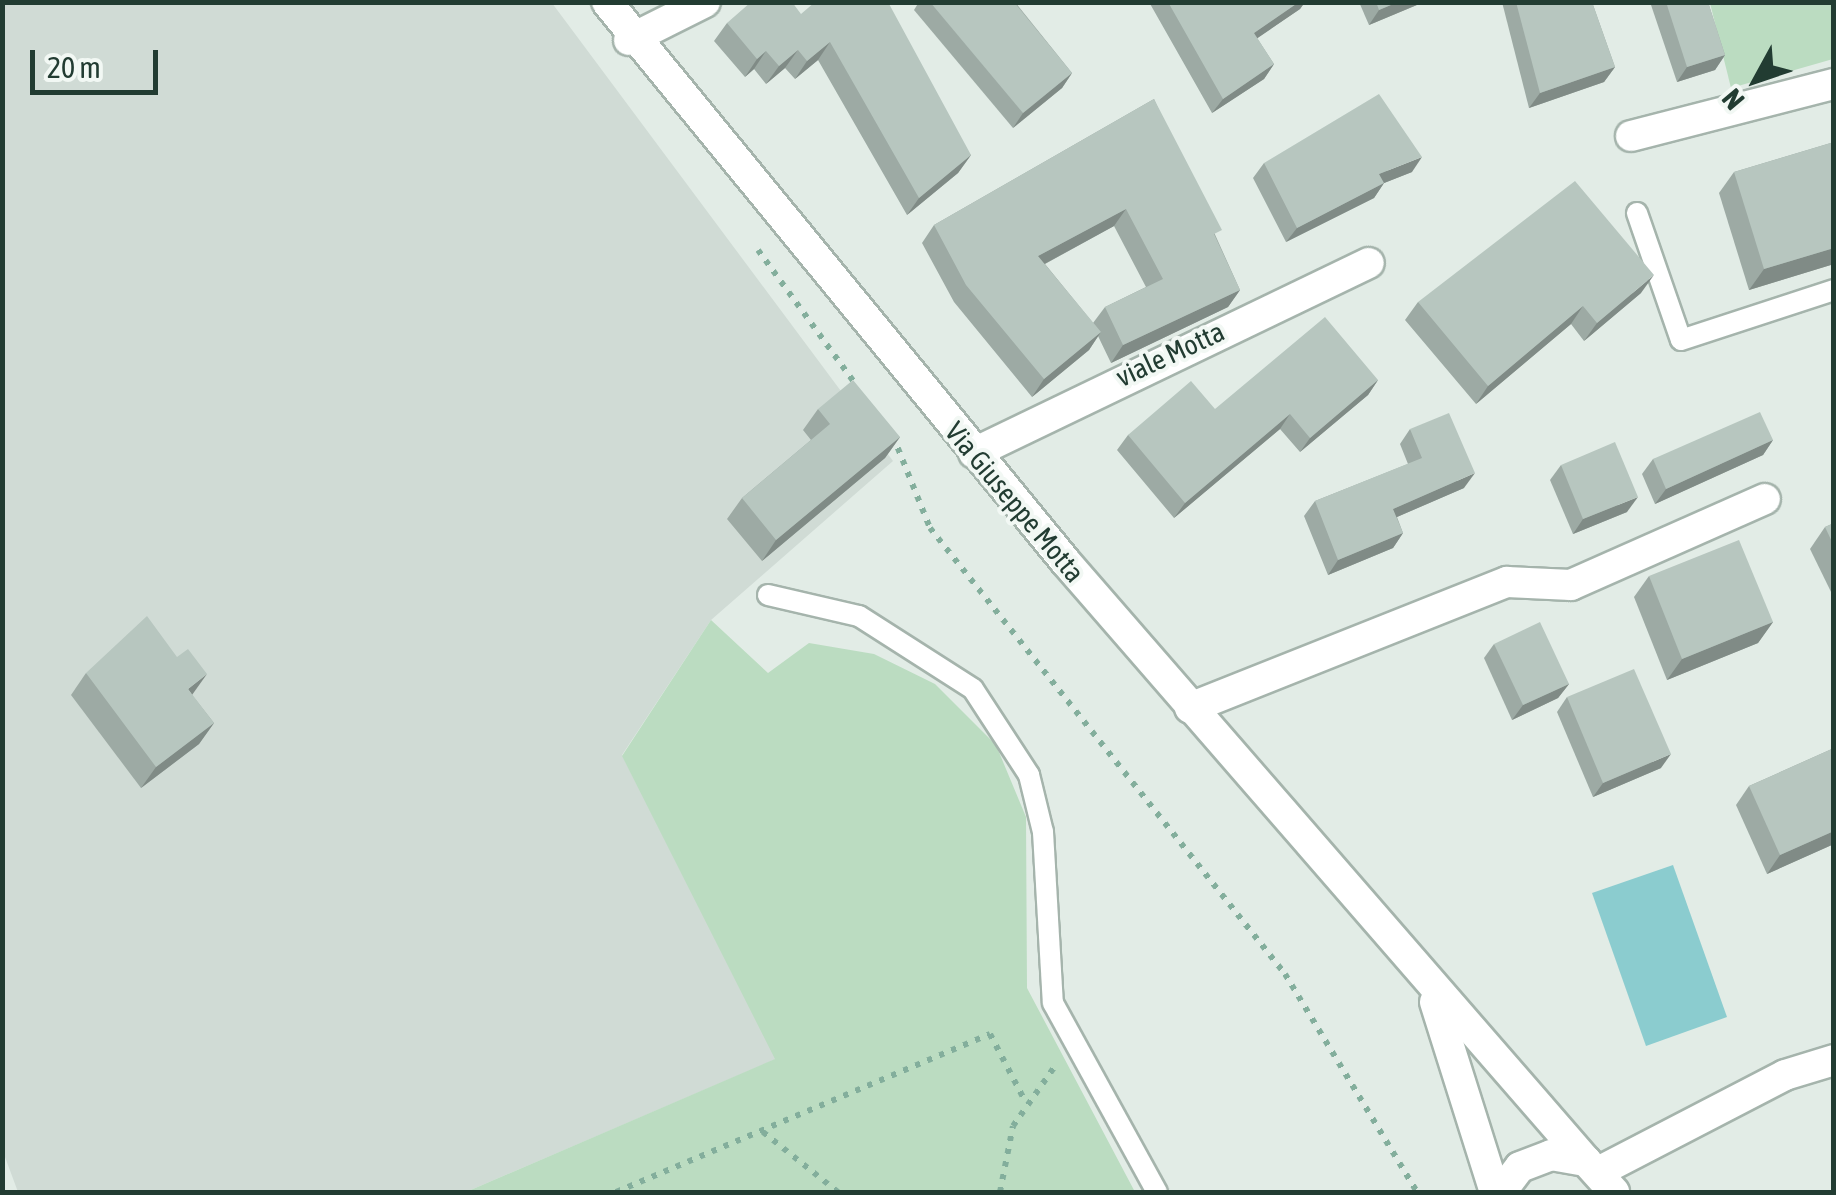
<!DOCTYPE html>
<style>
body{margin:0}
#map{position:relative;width:1836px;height:1195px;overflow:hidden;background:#e2ece6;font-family:"Asap Condensed",sans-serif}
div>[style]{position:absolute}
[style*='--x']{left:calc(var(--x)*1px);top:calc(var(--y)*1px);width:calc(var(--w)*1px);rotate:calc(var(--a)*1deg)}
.built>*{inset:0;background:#d0dbd5}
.green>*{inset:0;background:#bbdcc1}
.water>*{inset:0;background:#8bcccf}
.path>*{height:6px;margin-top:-3px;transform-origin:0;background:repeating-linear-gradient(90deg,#83ae9c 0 5px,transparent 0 13px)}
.roads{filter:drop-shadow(2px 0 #a5b4ac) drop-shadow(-2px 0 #a5b4ac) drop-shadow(0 2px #a5b4ac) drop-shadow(0 -2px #a5b4ac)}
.lane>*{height:20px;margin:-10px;padding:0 10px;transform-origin:10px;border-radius:10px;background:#fff}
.street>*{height:30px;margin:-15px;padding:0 15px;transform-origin:15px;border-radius:15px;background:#fff}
.secondary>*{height:30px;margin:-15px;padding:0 15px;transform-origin:15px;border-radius:15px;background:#fff}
.wall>*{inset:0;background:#9daaa4}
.shaded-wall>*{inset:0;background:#808b86}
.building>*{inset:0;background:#b7c6bf}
span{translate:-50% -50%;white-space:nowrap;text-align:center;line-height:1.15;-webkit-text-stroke:8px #f2f8f4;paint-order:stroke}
.street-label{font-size:28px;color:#223c32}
.frame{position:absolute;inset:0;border:5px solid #223c32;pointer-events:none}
.north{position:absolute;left:1706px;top:30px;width:100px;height:100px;-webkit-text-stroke:8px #f2f8f4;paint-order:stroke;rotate:230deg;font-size:28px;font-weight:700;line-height:40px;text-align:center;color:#223c32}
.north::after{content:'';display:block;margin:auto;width:35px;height:45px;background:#223c32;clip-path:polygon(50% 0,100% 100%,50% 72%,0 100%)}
.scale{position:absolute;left:30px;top:50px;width:128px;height:45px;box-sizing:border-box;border:5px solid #223c32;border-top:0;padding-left:12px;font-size:30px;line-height:35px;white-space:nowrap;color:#223c32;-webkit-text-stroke:8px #f2f8f4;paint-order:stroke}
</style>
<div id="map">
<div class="built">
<div style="clip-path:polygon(2px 3px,552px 3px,893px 461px,711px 620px,622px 755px,776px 1059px,466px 1192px,18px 1192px,2px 1149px)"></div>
</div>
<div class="green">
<div style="clip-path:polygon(1710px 3px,1833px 3px,1833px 59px,1731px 88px)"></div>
<div style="clip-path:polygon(711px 620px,768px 673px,809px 643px,874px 654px,935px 684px,996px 745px,1026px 817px,1027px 988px,1135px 1192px,466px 1192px,775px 1059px,622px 756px)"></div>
</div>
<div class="water">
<div style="clip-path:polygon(1673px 865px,1727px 1017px,1646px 1046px,1592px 893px)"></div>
</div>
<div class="path">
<div style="--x:758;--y:250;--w:167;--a:54"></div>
<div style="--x:893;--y:436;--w:99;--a:68.1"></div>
<div style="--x:930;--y:528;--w:570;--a:51.48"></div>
<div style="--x:1285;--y:974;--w:255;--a:58.8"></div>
<div style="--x:763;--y:1132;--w:96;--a:38.7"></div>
<div style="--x:616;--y:1192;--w:406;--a:-22.9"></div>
<div style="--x:990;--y:1034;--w:76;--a:62.4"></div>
<div style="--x:1000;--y:1192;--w:67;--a:-78.9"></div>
<div style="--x:1013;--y:1126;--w:73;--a:-55"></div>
</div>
<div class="roads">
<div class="lane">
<div style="--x:1637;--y:213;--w:134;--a:70.9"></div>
<div style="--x:1681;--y:340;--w:161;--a:-18.1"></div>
<div style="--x:768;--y:595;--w:93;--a:13"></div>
<div style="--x:859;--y:616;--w:135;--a:32.6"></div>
<div style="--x:973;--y:689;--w:103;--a:56.9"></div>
<div style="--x:1029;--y:775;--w:59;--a:76.2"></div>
<div style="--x:1043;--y:832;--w:171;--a:86.7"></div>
<div style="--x:1053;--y:1003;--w:216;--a:61.2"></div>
</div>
<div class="street">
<div style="--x:629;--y:40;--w:85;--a:-26.6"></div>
<div style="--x:1631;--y:136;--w:210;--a:-14.4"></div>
<div style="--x:974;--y:453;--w:438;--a:-25.7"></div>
<div style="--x:1190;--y:708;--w:341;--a:-21.7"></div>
<div style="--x:1507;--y:582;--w:64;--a:2.7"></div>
<div style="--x:1571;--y:585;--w:212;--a:-23.9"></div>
</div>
<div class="secondary">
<div style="--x:607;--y:2;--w:723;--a:50.67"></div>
<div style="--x:1065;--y:561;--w:795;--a:49.03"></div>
<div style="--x:1435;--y:1002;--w:199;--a:72.5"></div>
<div style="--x:1600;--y:1171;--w:208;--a:-27.4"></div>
<div style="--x:1785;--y:1075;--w:51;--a:-17"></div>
<div style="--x:1501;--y:1192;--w:31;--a:-53"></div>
<div style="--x:1520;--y:1167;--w:33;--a:-21"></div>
<div style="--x:1551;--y:1155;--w:36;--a:10"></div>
<div style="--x:1586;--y:1161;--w:42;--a:47.9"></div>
</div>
</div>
<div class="wall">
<div style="clip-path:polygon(919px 2px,1015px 2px,1072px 73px,1062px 88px,1013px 128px,914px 10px)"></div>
<div style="clip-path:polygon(1149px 2px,1305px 2px,1300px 9px,1257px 38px,1274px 64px,1264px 79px,1212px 113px)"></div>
<div style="clip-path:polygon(1359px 2px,1424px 2px,1369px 25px)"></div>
<div style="clip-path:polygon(1502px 2px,1592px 2px,1615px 67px,1604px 82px,1529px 108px)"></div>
<div style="clip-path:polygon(1650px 2px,1708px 2px,1725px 55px,1715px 70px,1677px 82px)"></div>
<div style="clip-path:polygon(801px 14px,971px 155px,958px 173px,907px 215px,818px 60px,795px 79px,785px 68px,766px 84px,754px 69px,745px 77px,714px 41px,727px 23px)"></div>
<div style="clip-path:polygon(evenodd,1154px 99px,1240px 290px,1228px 307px,1111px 363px,1098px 336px,1089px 350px,1032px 397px,954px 302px,922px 243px,934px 225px,1154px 99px,1114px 226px,1146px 287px,1105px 307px,1093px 323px,1045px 264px,1114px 226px)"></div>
<div style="clip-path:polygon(1834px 142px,1834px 264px,1749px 290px,1719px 193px,1734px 172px)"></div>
<div style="clip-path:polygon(1264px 163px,1412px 172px,1384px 183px,1374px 198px,1286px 242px,1253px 178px)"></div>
<div style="clip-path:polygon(1641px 293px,1584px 341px,1571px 324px,1476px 404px,1405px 320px,1418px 302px)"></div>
<div style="clip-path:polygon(1378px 380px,1368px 395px,1300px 452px,1280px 429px,1174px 518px,1117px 450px,1128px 435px,1215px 409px)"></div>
<div style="clip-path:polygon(818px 409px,900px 437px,885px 458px,762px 561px,727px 519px,742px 498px,811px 440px,803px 430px)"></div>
<div style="clip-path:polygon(1410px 429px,1464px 488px,1397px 517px,1403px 533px,1393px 548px,1328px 575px,1304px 516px,1315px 501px,1408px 464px,1400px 444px)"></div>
<div style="clip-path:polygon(1773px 440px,1763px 455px,1655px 504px,1642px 474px,1653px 459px)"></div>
<div style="clip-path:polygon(1561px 465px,1627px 512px,1573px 534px,1550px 480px)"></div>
<div style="clip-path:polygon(1834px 523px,1834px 598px,1810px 549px,1825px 527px)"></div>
<div style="clip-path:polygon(1649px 576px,1773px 622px,1758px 643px,1667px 680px,1634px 597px)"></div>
<div style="clip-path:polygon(1494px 644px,1569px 684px,1558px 698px,1512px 720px,1484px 658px)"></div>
<div style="clip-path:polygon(86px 673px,192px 695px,214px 723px,199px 744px,141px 788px,71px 695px)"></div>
<div style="clip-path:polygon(1567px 697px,1661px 768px,1593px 797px,1557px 712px)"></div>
<div style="clip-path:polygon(1834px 748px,1834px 844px,1767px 874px,1736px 805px,1749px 786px)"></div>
</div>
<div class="shaded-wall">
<div style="clip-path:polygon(1299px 2px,1305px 2px,1300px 9px,1243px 48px,1254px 33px)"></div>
<div style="clip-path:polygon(1398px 2px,1424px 2px,1369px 25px,1379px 10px)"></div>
<div style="clip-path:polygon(830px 42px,818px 60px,795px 79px,807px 61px)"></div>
<div style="clip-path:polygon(798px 50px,785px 68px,766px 84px,779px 66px)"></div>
<div style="clip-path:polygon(766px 51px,754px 69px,745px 77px,757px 59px)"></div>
<div style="clip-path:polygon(1725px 55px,1715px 70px,1677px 82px,1687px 67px)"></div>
<div style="clip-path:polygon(1274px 64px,1264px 79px,1212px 113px,1223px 99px)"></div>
<div style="clip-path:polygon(1615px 67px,1604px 82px,1529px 108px,1540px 93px)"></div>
<div style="clip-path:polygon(1072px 73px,1062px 88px,1013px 128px,1023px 113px)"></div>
<div style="clip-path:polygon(971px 155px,958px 173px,907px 215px,919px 198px)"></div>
<div style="clip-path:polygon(1422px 157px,1412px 172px,1369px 189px,1379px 174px)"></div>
<div style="clip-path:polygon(1384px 183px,1374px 198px,1286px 242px,1297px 228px)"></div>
<div style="clip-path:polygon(1126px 209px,1114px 226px,1026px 274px,1038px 256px)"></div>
<div style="clip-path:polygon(1834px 248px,1834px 264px,1749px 290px,1764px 269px)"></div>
<div style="clip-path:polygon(1654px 275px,1641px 293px,1584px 341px,1597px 323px)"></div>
<div style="clip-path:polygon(1240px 290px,1228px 307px,1111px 363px,1123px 345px)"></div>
<div style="clip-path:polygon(1583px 306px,1571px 324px,1476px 404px,1488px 386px)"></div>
<div style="clip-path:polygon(1101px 332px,1089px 350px,1032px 397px,1044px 379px)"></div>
<div style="clip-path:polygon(1378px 380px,1368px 395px,1300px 452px,1310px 438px)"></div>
<div style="clip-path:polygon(1290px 414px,1280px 429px,1174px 518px,1185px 503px)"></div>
<div style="clip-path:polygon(900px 437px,885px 458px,762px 561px,776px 540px)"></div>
<div style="clip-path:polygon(1773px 440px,1763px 455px,1655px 504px,1666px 489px)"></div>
<div style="clip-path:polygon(1475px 473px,1464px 488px,1383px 523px,1393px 509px)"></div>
<div style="clip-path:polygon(1638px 497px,1627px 512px,1573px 534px,1583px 519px)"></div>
<div style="clip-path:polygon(1403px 533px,1393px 548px,1328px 575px,1338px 560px)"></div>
<div style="clip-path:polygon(1773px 622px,1758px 643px,1667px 680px,1682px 659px)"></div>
<div style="clip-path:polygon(207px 674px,192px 695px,188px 689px)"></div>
<div style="clip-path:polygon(1569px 684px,1558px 698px,1512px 720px,1523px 705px)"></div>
<div style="clip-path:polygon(214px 723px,199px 744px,141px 788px,156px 767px)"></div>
<div style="clip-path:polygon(1671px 754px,1661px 768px,1593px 797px,1603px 783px)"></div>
<div style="clip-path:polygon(1834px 831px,1834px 844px,1767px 874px,1780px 855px)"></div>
</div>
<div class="building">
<div style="clip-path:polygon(751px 2px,792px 2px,801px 14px,815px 2px,888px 2px,971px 155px,919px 198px,830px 42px,807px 61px,798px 50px,779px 66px,766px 51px,757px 59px,727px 23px)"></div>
<div style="clip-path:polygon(930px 2px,1014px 2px,1072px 73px,1023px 113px)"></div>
<div style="clip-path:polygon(1168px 2px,1299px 2px,1254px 33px,1274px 64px,1223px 99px)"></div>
<div style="clip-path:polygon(1376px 2px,1398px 2px,1379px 10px)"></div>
<div style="clip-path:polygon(1516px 2px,1592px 2px,1615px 67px,1540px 93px)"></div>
<div style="clip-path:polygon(1666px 2px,1708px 2px,1725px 55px,1687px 67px)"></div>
<div style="clip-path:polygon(1379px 94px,1422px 157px,1379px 174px,1384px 183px,1297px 228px,1264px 163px)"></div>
<div style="clip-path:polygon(1154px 99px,1222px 230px,1214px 234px,1240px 290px,1123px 345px,1105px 307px,1163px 279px,1126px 209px,1038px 256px,1101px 332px,1044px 379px,966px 285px,934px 225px)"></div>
<div style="clip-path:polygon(1834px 142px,1834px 248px,1764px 269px,1734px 172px)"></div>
<div style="clip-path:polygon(1575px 181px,1654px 275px,1597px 323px,1583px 306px,1488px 386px,1418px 302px)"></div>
<div style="clip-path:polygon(1325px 317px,1378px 380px,1310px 438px,1290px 414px,1185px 503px,1128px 435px,1191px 381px,1215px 409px)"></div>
<div style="clip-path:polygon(853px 380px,900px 437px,776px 540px,742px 498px,830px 424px,818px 409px)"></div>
<div style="clip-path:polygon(1760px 412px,1773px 440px,1666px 489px,1653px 459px)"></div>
<div style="clip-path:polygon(1449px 413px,1475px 473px,1393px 509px,1403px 533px,1338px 560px,1315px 501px,1422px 458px,1410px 429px)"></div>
<div style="clip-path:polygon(1615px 442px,1638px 497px,1583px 519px,1561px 465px)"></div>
<div style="clip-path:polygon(1834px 523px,1834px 546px,1825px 527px)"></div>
<div style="clip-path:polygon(1739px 540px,1773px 622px,1682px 659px,1649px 576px)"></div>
<div style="clip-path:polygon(147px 616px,177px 657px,188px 649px,207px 674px,188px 689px,214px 723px,156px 767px,86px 673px)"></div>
<div style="clip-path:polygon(1540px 622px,1569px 684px,1523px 705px,1494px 644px)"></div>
<div style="clip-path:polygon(1634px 669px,1671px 754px,1603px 783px,1567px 697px)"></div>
<div style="clip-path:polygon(1834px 748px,1834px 831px,1780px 855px,1749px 786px)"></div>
</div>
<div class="street-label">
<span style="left:1170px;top:354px;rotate:-25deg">viale Motta</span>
<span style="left:1015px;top:502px;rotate:50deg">Via Giuseppe Motta</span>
</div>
<div class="frame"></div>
<div class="north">N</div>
<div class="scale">20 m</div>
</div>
